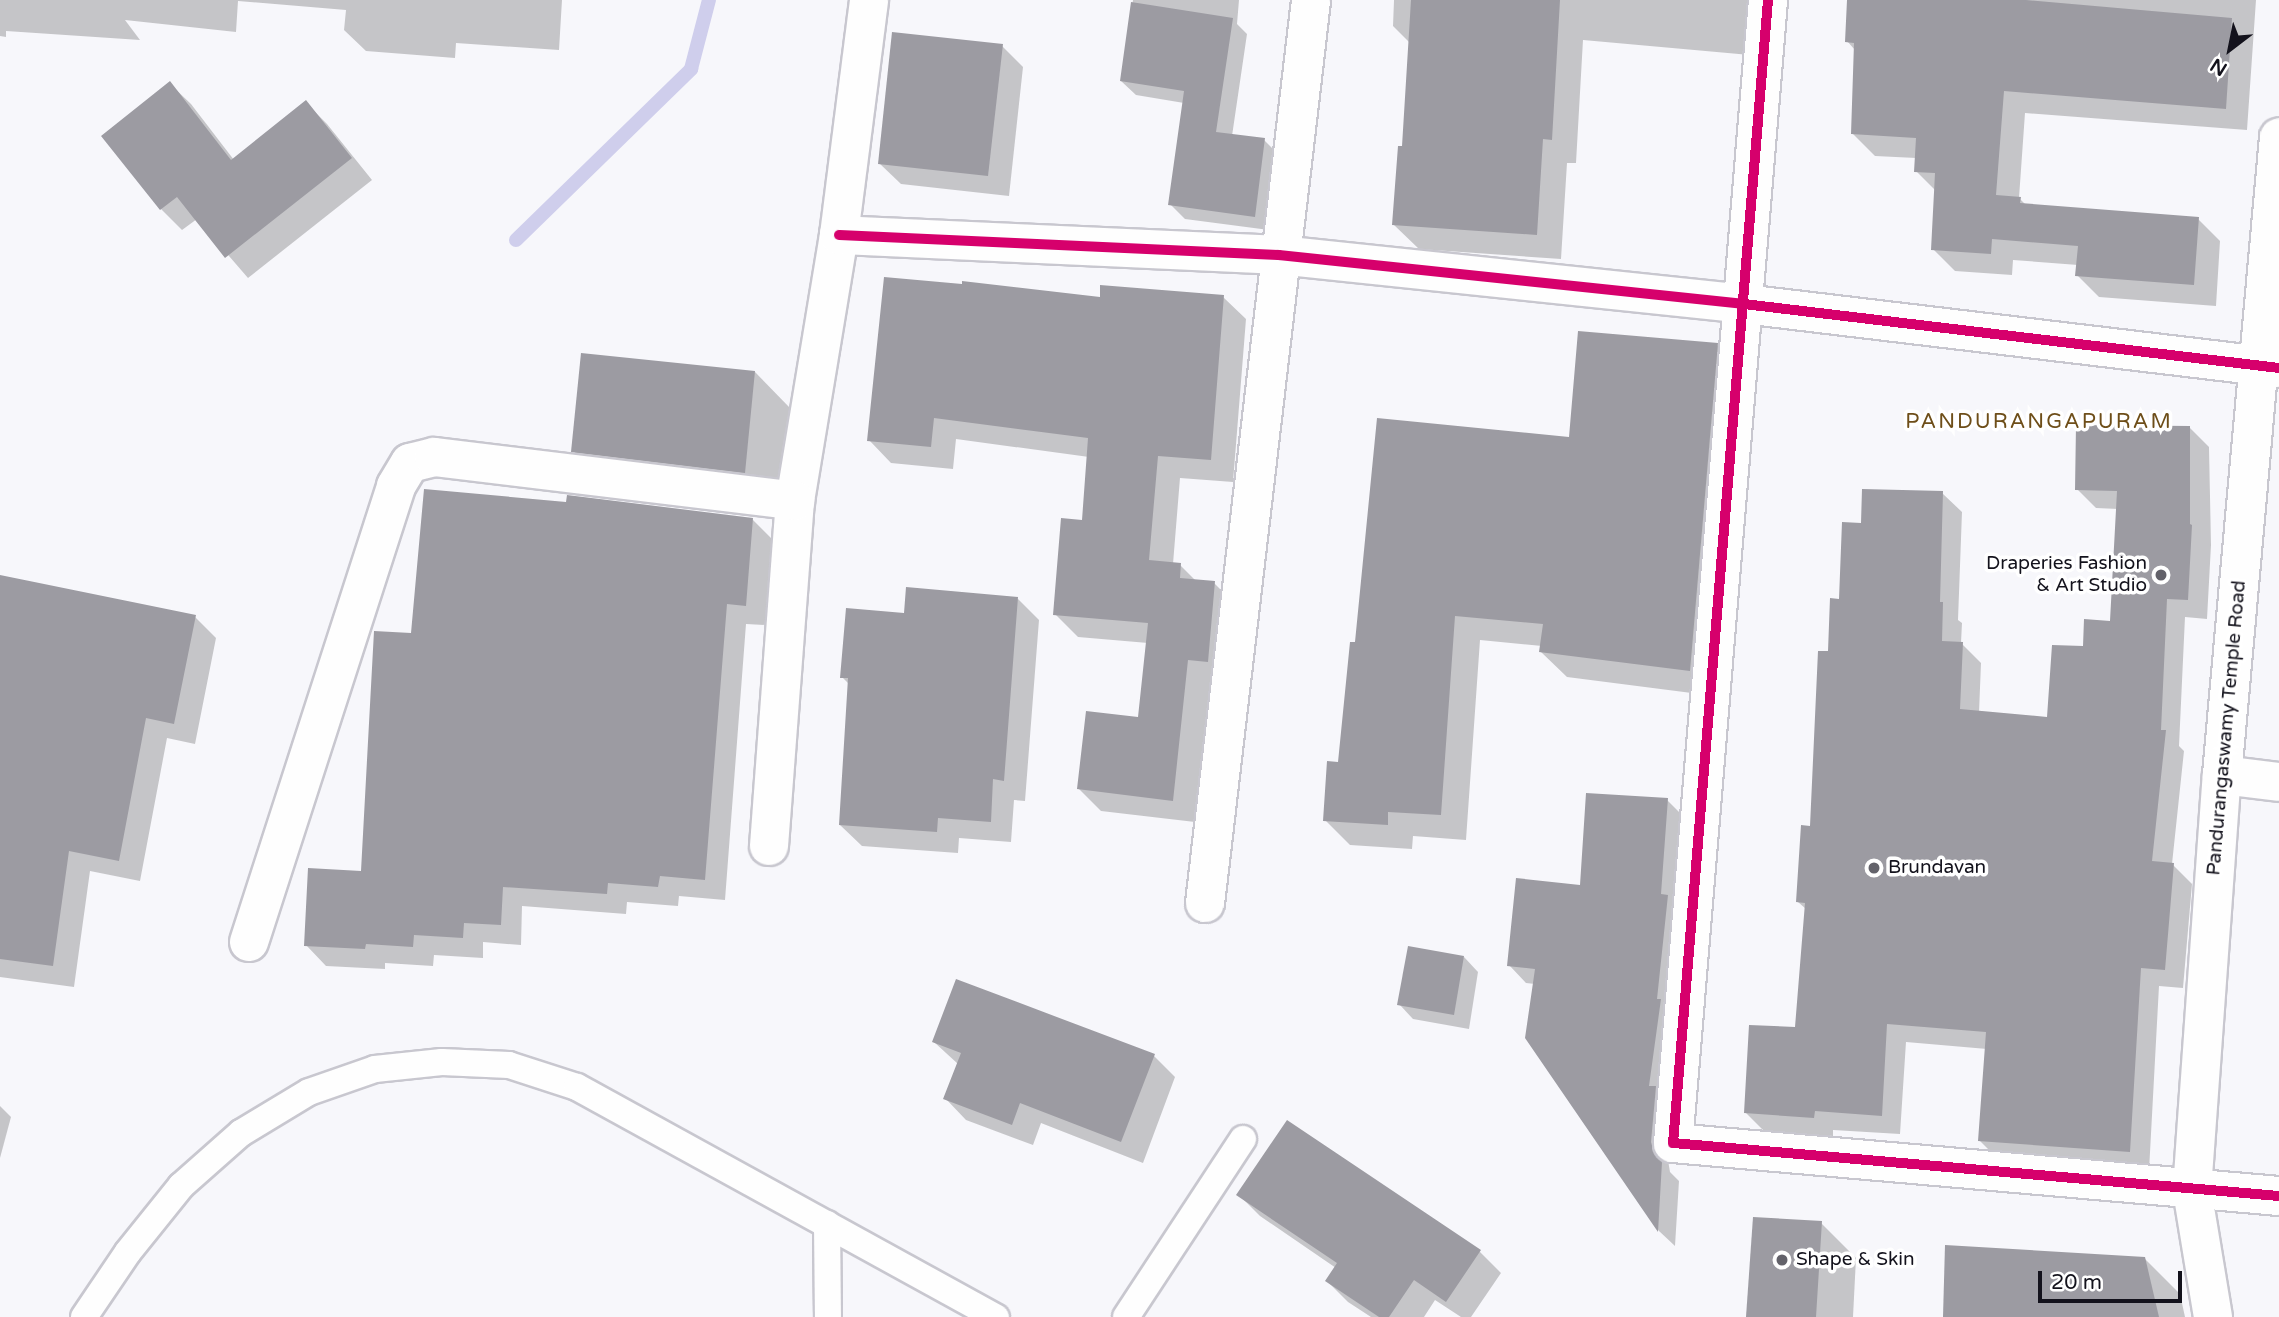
<!DOCTYPE html>
<style>
body{margin:0}
#map{position:relative;width:2279px;height:1317px;overflow:hidden;background:#f7f7fb;font-family:"Varela Round",sans-serif}
div>[style]{position:absolute}
[style*='--x']{left:calc(var(--x)*1px);top:calc(var(--y)*1px);width:calc(var(--w)*1px);rotate:calc(var(--a)*1deg)}
.shadow>*{inset:0;background:#0003}
.stream>*{height:14px;margin:-7px;padding:0 7px;transform-origin:7px;border-radius:7px;background:#cfceec}
.building>*{inset:0;background:#9c9ba2}
.roads{filter:drop-shadow(2px 0 #c8c7cf) drop-shadow(-2px 0 #c8c7cf) drop-shadow(0 2px #c8c7cf) drop-shadow(0 -2px #c8c7cf)}
.lane>*{height:26px;margin:-13px;padding:0 13px;transform-origin:13px;border-radius:13px;background:#fefefe}
.street>*{height:38px;margin:-19px;padding:0 19px;transform-origin:19px;border-radius:19px;background:#fefefe}
.cycleway>*{height:10px;margin:-5px;padding:0 5px;transform-origin:5px;border-radius:5px;background:#d6006c}
.dots>*{width:19px;height:19px;translate:-50% -50%;box-sizing:border-box;border:4px solid #fff;border-radius:50%}
span{translate:-50% -50%;white-space:nowrap;text-align:center;line-height:1.15;-webkit-text-stroke:7px #fff;paint-order:stroke}
.poi-label{font-size:19px;color:#13121c}
.right{translate:-100% -50%;text-align:right}
.left{translate:0 -50%;text-align:left}
.street-label{font-size:19px;color:#13121c}
.neighbourhood-label{font-size:21px;color:#6e4e19;letter-spacing:2px}
.north{position:absolute;left:2195px;top:14px;width:70px;height:70px;-webkit-text-stroke:5px #fff;paint-order:stroke;rotate:212deg;font-size:19px;font-weight:700;line-height:28px;text-align:center;color:#13121c}
.north::after{content:'';display:block;margin:auto;width:24px;height:32px;background:#13121c;clip-path:polygon(50% 0,100% 100%,50% 72%,0 100%)}
.scale{position:absolute;left:2038px;top:1271px;width:144px;height:32px;box-sizing:border-box;border:4px solid #13121c;border-top:0;padding-left:9px;font-size:21px;line-height:24px;white-space:nowrap;color:#13121c;-webkit-text-stroke:5px #fff;paint-order:stroke}
</style>
<div id="map">
<div class="shadow">
<div style="clip-path:polygon(0 0,562px 0,559px 50px,456px 43px,455px 58px,366px 51px,344px 30px,346px 10px,238px 1px,236px 32px,125px 20px,140px 40px,6px 31px,6px 37px,0 36px)"></div>
<div style="clip-path:polygon(1133px 0,1239px 0,1237px 24px,1247px 34px,1232px 136px,1264px 140px,1279px 155px,1269px 230px,1185px 219px,1170px 204px,1184px 103px,1136px 95px,1121px 81px)"></div>
<div style="clip-path:polygon(1394px 0,1765px 0,1761px 56px,1583px 40px,1576px 163px,1567px 163px,1561px 259px,1419px 249px,1394px 225px,1404px 148px,1410px 43px,1393px 26px)"></div>
<div style="clip-path:polygon(1849px 0,2256px 0,2247px 130px,2025px 113px,2019px 198px,2026px 205px,2198px 219px,2220px 241px,2216px 306px,2099px 297px,2077px 275px,2078px 265px,2013px 260px,2012px 275px,1955px 271px,1933px 249px,1936px 191px,1916px 171px,1916px 158px,1875px 156px,1852px 133px,1855px 50px,1847px 41px)"></div>
<div style="clip-path:polygon(1002px 46px,1023px 67px,1009px 196px,901px 184px,879px 163px)"></div>
<div style="clip-path:polygon(169px 83px,191px 104px,234px 160px,306px 103px,327px 124px,372px 180px,248px 278px,197px 219px,182px 230px,161px 209px,103px 136px)"></div>
<div style="clip-path:polygon(1223px 297px,1246px 319px,1233px 482px,1180px 478px,1173px 564px,1180px 565px,1197px 582px,1214px 583px,1237px 606px,1230px 683px,1210px 682px,1195px 822px,1101px 811px,1079px 789px,1140px 719px,1148px 643px,1078px 637px,1055px 614px,1084px 522px,1089px 457px,956px 439px,953px 469px,891px 463px,869px 440px,1101px 299px)"></div>
<div style="clip-path:polygon(1717px 345px,1742px 370px,1715px 696px,1567px 677px,1541px 652px,1542px 646px,1480px 640px,1466px 840px,1413px 836px,1412px 849px,1350px 845px,1325px 820px,1340px 764px,1356px 644px,1571px 439px)"></div>
<div style="clip-path:polygon(755px 372px,790px 408px,780px 507px,608px 486px,573px 451px)"></div>
<div style="clip-path:polygon(2190px 428px,2209px 447px,2211px 545px,2207px 619px,2185px 617px,2179px 746px,2184px 751px,2172px 864px,2192px 884px,2183px 988px,2159px 986px,2149px 1171px,1999px 1160px,1980px 1141px,1987px 1049px,1906px 1042px,1900px 1134px,1833px 1130px,1833px 1136px,1765px 1132px,1746px 1113px,1797px 1029px,1806px 909px,1798px 902px,1812px 827px,1830px 653px,1841px 600px,1863px 525px,1942px 493px,1962px 512px,1958px 620px,1962px 623px,1961px 643px,1981px 663px,1979px 713px,2049px 719px,2084px 648px,2112px 622px,2118px 509px,2096px 508px,2077px 489px)"></div>
<div style="clip-path:polygon(753px 520px,773px 540px,766px 625px,746px 624px,725px 900px,679px 896px,678px 906px,627px 902px,626px 914px,522px 906px,521px 945px,483px 942px,483px 958px,434px 955px,433px 966px,385px 963px,385px 969px,326px 966px,306px 945px,363px 873px,413px 635px)"></div>
<div style="clip-path:polygon(0 577px,195px 617px,216px 638px,195px 744px,167px 738px,140px 881px,90px 871px,74px 987px,0 977px)"></div>
<div style="clip-path:polygon(1018px 599px,1039px 620px,1025px 801px,1014px 800px,1011px 842px,959px 838px,958px 853px,862px 846px,840px 825px,849px 684px,842px 677px,905px 615px)"></div>
<div style="clip-path:polygon(1667px 800px,1684px 817px,1668px 1160px,1670px 1172px,1679px 1181px,1675px 1246px,1659px 1231px,1527px 1037px,1535px 984px,1526px 983px,1509px 965px)"></div>
<div style="clip-path:polygon(1464px 957px,1478px 972px,1469px 1029px,1413px 1019px,1399px 1004px)"></div>
<div style="clip-path:polygon(934px 1042px,1154px 1056px,1175px 1077px,1143px 1163px,1041px 1123px,1033px 1145px,966px 1120px,945px 1098px,958px 1064px)"></div>
<div style="clip-path:polygon(0 1106px,11px 1117px,0 1158px)"></div>
<div style="clip-path:polygon(1239px 1195px,1480px 1252px,1501px 1273px,1471px 1317px,1461px 1317px,1435px 1300px,1424px 1317px,1371px 1317px,1348px 1302px,1327px 1281px,1336px 1268px,1260px 1216px)"></div>
<div style="clip-path:polygon(1821px 1223px,1856px 1258px,1853px 1317px,1748px 1317px)"></div>
<div style="clip-path:polygon(2145px 1259px,2180px 1294px,2185px 1317px,1944px 1317px)"></div>
</div>
<div class="stream">
<div style="--x:516;--y:240;--w:245;--a:-44.3"></div>
<div style="--x:691;--y:69;--w:71;--a:-75.4"></div>
</div>
<div class="building">
<div style="clip-path:polygon(1411px 0,1560px 0,1552px 140px,1543px 139px,1537px 235px,1392px 225px,1398px 146px,1402px 146px)"></div>
<div style="clip-path:polygon(1847px 0,2026px 0,2232px 18px,2226px 109px,2004px 91px,1996px 195px,2021px 197px,2020px 203px,2199px 217px,2194px 285px,2075px 276px,2078px 246px,1992px 239px,1991px 254px,1931px 250px,1935px 173px,1914px 172px,1916px 138px,1851px 134px,1854px 43px,1845px 42px)"></div>
<div style="clip-path:polygon(1131px 2px,1233px 18px,1216px 132px,1265px 138px,1255px 217px,1168px 205px,1184px 91px,1120px 81px)"></div>
<div style="clip-path:polygon(892px 32px,1003px 44px,988px 176px,878px 164px)"></div>
<div style="clip-path:polygon(170px 81px,231px 160px,306px 100px,352px 158px,225px 258px,177px 197px,160px 210px,101px 136px)"></div>
<div style="clip-path:polygon(884px 277px,962px 284px,962px 281px,1100px 297px,1100px 285px,1224px 295px,1211px 460px,1158px 456px,1149px 560px,1181px 563px,1180px 578px,1215px 581px,1208px 662px,1188px 660px,1173px 801px,1077px 789px,1086px 711px,1138px 717px,1148px 623px,1053px 615px,1061px 518px,1082px 520px,1088px 438px,934px 418px,931px 447px,867px 441px)"></div>
<div style="clip-path:polygon(1578px 331px,1718px 343px,1690px 671px,1539px 652px,1543px 624px,1455px 616px,1441px 815px,1388px 812px,1388px 825px,1323px 821px,1327px 761px,1338px 762px,1350px 642px,1355px 642px,1377px 418px,1569px 437px)"></div>
<div style="clip-path:polygon(581px 353px,755px 371px,745px 473px,571px 452px)"></div>
<div style="clip-path:polygon(2076px 425px,2190px 426px,2190px 524px,2192px 525px,2188px 600px,2167px 599px,2161px 730px,2166px 730px,2152px 861px,2174px 863px,2165px 970px,2141px 968px,2130px 1152px,1978px 1141px,1986px 1032px,1887px 1024px,1882px 1116px,1815px 1111px,1814px 1118px,1744px 1113px,1749px 1025px,1795px 1027px,1805px 903px,1796px 902px,1801px 825px,1810px 826px,1818px 651px,1828px 651px,1830px 598px,1839px 599px,1842px 522px,1861px 523px,1862px 489px,1943px 491px,1940px 602px,1943px 602px,1942px 641px,1963px 642px,1960px 709px,2047px 717px,2052px 645px,2083px 646px,2084px 619px,2110px 621px,2117px 491px,2075px 490px)"></div>
<div style="clip-path:polygon(424px 489px,566px 502px,567px 495px,753px 518px,746px 606px,727px 604px,705px 880px,660px 876px,658px 887px,608px 883px,607px 894px,503px 887px,501px 925px,464px 923px,463px 938px,414px 935px,413px 947px,366px 944px,365px 949px,304px 946px,308px 868px,361px 871px,374px 631px,411px 633px)"></div>
<div style="clip-path:polygon(0 575px,196px 615px,174px 724px,146px 718px,119px 861px,69px 851px,53px 966px,0 959px)"></div>
<div style="clip-path:polygon(906px 587px,1018px 597px,1004px 781px,993px 779px,991px 822px,938px 818px,937px 832px,839px 825px,848px 678px,840px 678px,846px 608px,904px 613px)"></div>
<div style="clip-path:polygon(1586px 793px,1668px 798px,1661px 894px,1668px 895px,1657px 999px,1661px 999px,1649px 1086px,1656px 1086px,1651px 1142px,1654px 1153px,1662px 1162px,1658px 1232px,1525px 1038px,1535px 969px,1507px 966px,1516px 878px,1580px 885px)"></div>
<div style="clip-path:polygon(1408px 946px,1464px 956px,1454px 1015px,1397px 1005px)"></div>
<div style="clip-path:polygon(956px 979px,1155px 1054px,1121px 1142px,1020px 1103px,1012px 1125px,943px 1099px,961px 1053px,932px 1042px)"></div>
<div style="clip-path:polygon(1287px 1120px,1481px 1250px,1446px 1302px,1414px 1280px,1389px 1317px,1379px 1317px,1325px 1281px,1337px 1263px,1236px 1195px)"></div>
<div style="clip-path:polygon(1753px 1217px,1822px 1221px,1816px 1317px,1746px 1317px)"></div>
<div style="clip-path:polygon(1945px 1245px,2145px 1257px,2159px 1317px,1943px 1317px)"></div>
</div>
<div class="roads">
<div class="lane">
<div style="--x:827;--y:1224;--w:93;--a:89.4"></div>
<div style="--x:84;--y:1317;--w:78;--a:-55.9"></div>
<div style="--x:128;--y:1252;--w:85;--a:-51.2"></div>
<div style="--x:181;--y:1186;--w:80;--a:-41.5"></div>
<div style="--x:241;--y:1133;--w:79;--a:-31.1"></div>
<div style="--x:309;--y:1092;--w:70;--a:-19.2"></div>
<div style="--x:375;--y:1069;--w:67;--a:-6"></div>
<div style="--x:442;--y:1062;--w:67;--a:2.6"></div>
<div style="--x:509;--y:1065;--w:71;--a:17.9"></div>
<div style="--x:577;--y:1087;--w:478;--a:28.8"></div>
<div style="--x:1126;--y:1317;--w:213;--a:-56.7"></div>
</div>
<div class="street">
<div style="--x:1768;--y:0;--w:1147;--a:94.75"></div>
<div style="--x:1673;--y:1143;--w:608;--a:5"></div>
<div style="--x:839;--y:235;--w:440;--a:2.6"></div>
<div style="--x:1279;--y:255;--w:468;--a:6"></div>
<div style="--x:1744;--y:304;--w:539;--a:6.82"></div>
<div style="--x:2222;--y:775;--w:57;--a:7"></div>
<div style="--x:769;--y:846;--w:346;--a:-85.7"></div>
<div style="--x:795;--y:501;--w:270;--a:-80.6"></div>
<div style="--x:839;--y:235;--w:237;--a:-82.7"></div>
<div style="--x:1205;--y:903;--w:909;--a:-83.3"></div>
<div style="--x:249;--y:942;--w:479;--a:-72.1"></div>
<div style="--x:396;--y:486;--w:27;--a:-59"></div>
<div style="--x:410;--y:463;--w:25;--a:-14"></div>
<div style="--x:434;--y:457;--w:364;--a:6.9"></div>
<div style="--x:2213;--y:1317;--w:129;--a:-99.4"></div>
<div style="--x:2192;--y:1190;--w:416;--a:-85.9"></div>
<div style="--x:2222;--y:775;--w:640;--a:-84.89"></div>
</div>
</div>
<div class="cycleway">
<div style="--x:1768;--y:0;--w:1147;--a:94.75"></div>
<div style="--x:1673;--y:1143;--w:608;--a:5"></div>
<div style="--x:839;--y:235;--w:440;--a:2.6"></div>
<div style="--x:1279;--y:255;--w:468;--a:6"></div>
<div style="--x:1744;--y:304;--w:539;--a:6.82"></div>
</div>
<div class="dots">
<div style="left:2161px;top:575px;background:#63626a"></div>
<div style="left:1874px;top:868px;background:#63626a"></div>
<div style="left:1782px;top:1260px;background:#63626a"></div>
</div>
<div class="poi-label">
<span class="right" style="left:2147px;top:575px">Draperies Fashion<br>&amp; Art Studio</span>
<span class="left" style="left:1888px;top:868px">Brundavan</span>
<span class="left" style="left:1796px;top:1260px">Shape &amp; Skin</span>
</div>
<div class="street-label">
<span style="left:2227px;top:728px;rotate:-85deg">Pandurangaswamy Temple Road</span>
</div>
<div class="neighbourhood-label">
<span style="left:2039px;top:422px">PANDURANGAPURAM</span>
</div>
<div class="north">N</div>
<div class="scale">20 m</div>
</div>
